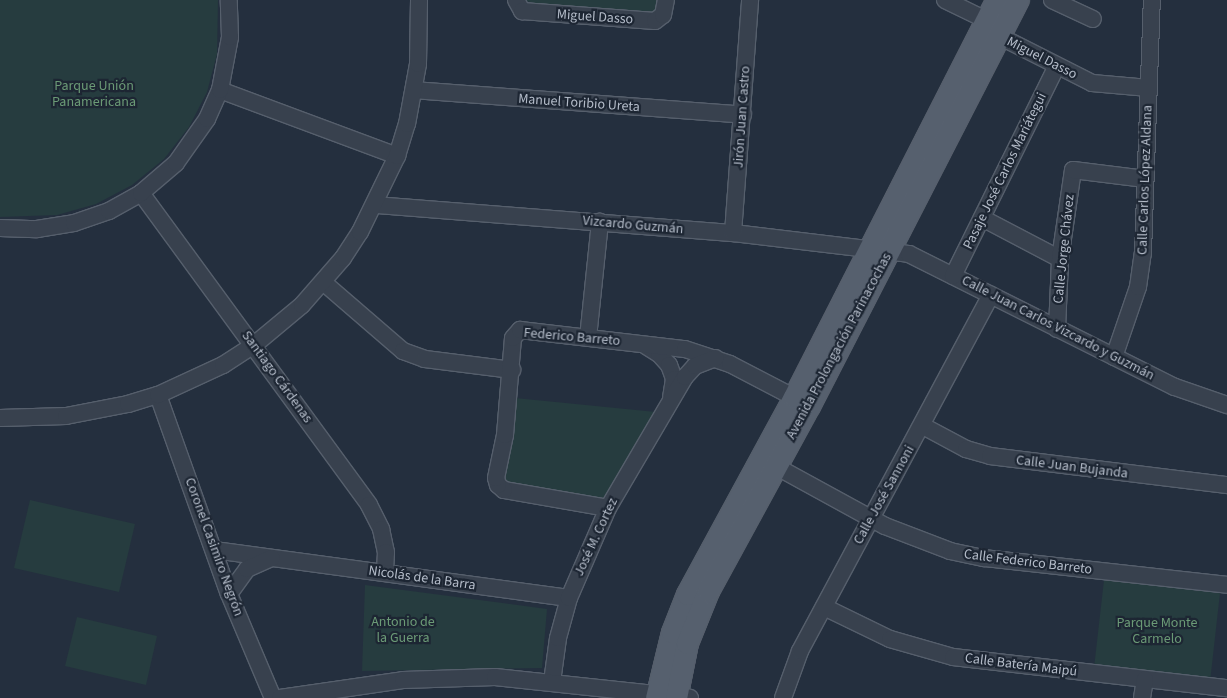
<!DOCTYPE html>
<meta charset="utf-8">
<style>
body{margin:0}
#map{position:relative;width:1227px;height:698px;overflow:hidden;background:#242f3e;font-family:"Source Sans 3",sans-serif}
div>[style]{position:absolute}
[style*='--x']{left:calc(var(--x)*1px);top:calc(var(--y)*1px);width:calc(var(--w)*1px);rotate:calc(var(--a)*1deg)}
.green>*{inset:0;background:#263c3f}
.roads{filter:drop-shadow(1px 0 #565f6c) drop-shadow(-1px 0 #565f6c) drop-shadow(0 1px #565f6c) drop-shadow(0 -1px #565f6c)}
.minor>*{height:16px;margin:-8px;padding:0 8px;transform-origin:8px;border-radius:8px;background:#38414e}
.major>*{height:21px;margin:-10.5px;padding:0 10.5px;transform-origin:10.5px;border-radius:10.5px;background:#56606e}
span{translate:-50% -50%;white-space:nowrap;text-align:center;line-height:1.15;-webkit-text-stroke:4.5px #1d2633;paint-order:stroke}
.street-label{font-size:14px;color:#b4bcc9}
.park-label{font-size:14px;color:#6b9a76}
</style>
<div id="map">
<div class="green">
<div style="clip-path:polygon(0 0,218px 0,217px 54px,207px 92px,189px 127px,164px 159px,132px 185px,96px 204px,57px 215px,0 217px)"></div>
<div style="clip-path:polygon(523px 0,660px 0,659px 8px,649px 16px,541px 5px)"></div>
<div style="clip-path:polygon(515px 398px,656px 412px,604px 501px,504px 485px)"></div>
<div style="clip-path:polygon(30px 500px,135px 524px,119px 592px,14px 568px)"></div>
<div style="clip-path:polygon(1104px 580px,1220px 593px,1210px 682px,1094px 668px)"></div>
<div style="clip-path:polygon(365px 585px,547px 609px,542px 668px,362px 671px)"></div>
<div style="clip-path:polygon(77px 617px,157px 636px,146px 685px,65px 666px)"></div>
</div>
<div class="roads">
<div class="minor">
<div style="--x:516;--y:0;--w:13;--a:61"></div>
<div style="--x:522;--y:11;--w:133;--a:4.3"></div>
<div style="--x:655;--y:21;--w:10;--a:-37"></div>
<div style="--x:663;--y:15;--w:15;--a:-79"></div>
<div style="--x:945;--y:0;--w:46;--a:26"></div>
<div style="--x:986;--y:20;--w:21;--a:51"></div>
<div style="--x:999;--y:36;--w:104;--a:26.8"></div>
<div style="--x:1092;--y:83;--w:57;--a:5"></div>
<div style="--x:1052;--y:0;--w:45;--a:24.9"></div>
<div style="--x:220;--y:90;--w:189;--a:20.4"></div>
<div style="--x:414;--y:90;--w:330;--a:4.3"></div>
<div style="--x:141;--y:193;--w:386;--a:53.8"></div>
<div style="--x:369;--y:505;--w:27;--a:63"></div>
<div style="--x:381;--y:529;--w:24;--a:78"></div>
<div style="--x:386;--y:552;--w:21;--a:93"></div>
<div style="--x:376;--y:205;--w:358;--a:4.5"></div>
<div style="--x:733;--y:233;--w:177;--a:6.8"></div>
<div style="--x:909;--y:254;--w:297;--a:26.6"></div>
<div style="--x:1175;--y:387;--w:55;--a:19.1"></div>
<div style="--x:982;--y:218;--w:88;--a:27.7"></div>
<div style="--x:0;--y:228;--w:37;--a:2"></div>
<div style="--x:37;--y:229;--w:37;--a:-9"></div>
<div style="--x:74;--y:223;--w:37;--a:-19"></div>
<div style="--x:109;--y:211;--w:37;--a:-29"></div>
<div style="--x:141;--y:193;--w:46;--a:-40.6"></div>
<div style="--x:176;--y:163;--w:54;--a:-54.8"></div>
<div style="--x:207;--y:119;--w:32;--a:-66"></div>
<div style="--x:220;--y:90;--w:54;--a:-79.3"></div>
<div style="--x:230;--y:37;--w:37;--a:-92"></div>
<div style="--x:733;--y:233;--w:234;--a:-85.8"></div>
<div style="--x:953;--y:276;--w:234;--a:-63.7"></div>
<div style="--x:323;--y:282;--w:106;--a:40.8"></div>
<div style="--x:403;--y:351;--w:23;--a:20"></div>
<div style="--x:425;--y:359;--w:88;--a:7.2"></div>
<div style="--x:1057;--y:329;--w:70;--a:-87.5"></div>
<div style="--x:1060;--y:259;--w:90;--a:-81.7"></div>
<div style="--x:1073;--y:170;--w:73;--a:7.1"></div>
<div style="--x:588;--y:338;--w:117;--a:-84.1"></div>
<div style="--x:646;--y:346;--w:15;--a:32"></div>
<div style="--x:659;--y:354;--w:15;--a:48"></div>
<div style="--x:669;--y:365;--w:15;--a:70"></div>
<div style="--x:674;--y:379;--w:18;--a:99"></div>
<div style="--x:1114;--y:357;--w:74;--a:-71.1"></div>
<div style="--x:1138;--y:287;--w:34;--a:-82"></div>
<div style="--x:1143;--y:253;--w:253;--a:-88"></div>
<div style="--x:158;--y:395;--w:211;--a:70.4"></div>
<div style="--x:229;--y:594;--w:113;--a:67.1"></div>
<div style="--x:0;--y:418;--w:66;--a:-1.7"></div>
<div style="--x:66;--y:416;--w:63;--a:-11"></div>
<div style="--x:128;--y:404;--w:31;--a:-17"></div>
<div style="--x:158;--y:395;--w:72;--a:-24.8"></div>
<div style="--x:223;--y:365;--w:37;--a:-33"></div>
<div style="--x:254;--y:345;--w:62;--a:-39.8"></div>
<div style="--x:302;--y:305;--w:62;--a:-48.9"></div>
<div style="--x:343;--y:258;--w:31;--a:-57"></div>
<div style="--x:360;--y:232;--w:85;--a:-64"></div>
<div style="--x:397;--y:156;--w:34;--a:-73"></div>
<div style="--x:407;--y:124;--w:61;--a:-79.6"></div>
<div style="--x:418;--y:64;--w:64;--a:-89.1"></div>
<div style="--x:923;--y:426;--w:49;--a:28.1"></div>
<div style="--x:966;--y:449;--w:25;--a:16"></div>
<div style="--x:990;--y:456;--w:239;--a:7"></div>
<div style="--x:768;--y:462;--w:133;--a:28.7"></div>
<div style="--x:885;--y:526;--w:70;--a:21"></div>
<div style="--x:950;--y:551;--w:35;--a:12"></div>
<div style="--x:984;--y:558;--w:244;--a:6.3"></div>
<div style="--x:608;--y:508;--w:106;--a:-170.2"></div>
<div style="--x:504;--y:490;--w:8;--a:-140"></div>
<div style="--x:498;--y:485;--w:7;--a:-106"></div>
<div style="--x:496;--y:478;--w:44;--a:-78.2"></div>
<div style="--x:505;--y:435;--w:97;--a:-85.3"></div>
<div style="--x:513;--y:338;--w:11;--a:-49"></div>
<div style="--x:520;--y:330;--w:166;--a:6.6"></div>
<div style="--x:685;--y:349;--w:47;--a:18.4"></div>
<div style="--x:730;--y:364;--w:82;--a:27.5"></div>
<div style="--x:214;--y:550;--w:358;--a:7.7"></div>
<div style="--x:229;--y:594;--w:31;--a:-54"></div>
<div style="--x:247;--y:569;--w:27;--a:-24"></div>
<div style="--x:824;--y:607;--w:73;--a:25.9"></div>
<div style="--x:890;--y:639;--w:66;--a:15.9"></div>
<div style="--x:953;--y:657;--w:276;--a:6.5"></div>
<div style="--x:552;--y:682;--w:44;--a:-82.2"></div>
<div style="--x:558;--y:638;--w:41;--a:-74.6"></div>
<div style="--x:569;--y:598;--w:98;--a:-66.6"></div>
<div style="--x:608;--y:508;--w:152;--a:-59.6"></div>
<div style="--x:685;--y:377;--w:15;--a:-48"></div>
<div style="--x:695;--y:366;--w:22;--a:-21"></div>
<div style="--x:280;--y:698;--w:124;--a:-8.3"></div>
<div style="--x:403;--y:680;--w:92;--a:-1.9"></div>
<div style="--x:495;--y:677;--w:196;--a:6.1"></div>
<div style="--x:783;--y:698;--w:50;--a:-70.1"></div>
<div style="--x:800;--y:651;--w:404;--a:-61.8"></div>
<div style="--x:1142;--y:698;--w:19;--a:-81"></div>
</div>
<div class="major">
<div style="--x:656;--y:698;--w:68;--a:-76.4"></div>
<div style="--x:672;--y:632;--w:41;--a:-68.5"></div>
<div style="--x:687;--y:594;--w:224;--a:-61.5"></div>
<div style="--x:794;--y:397;--w:445;--a:-63"></div>
<div style="--x:676;--y:698;--w:56;--a:-78.7"></div>
<div style="--x:687;--y:643;--w:56;--a:-68"></div>
<div style="--x:708;--y:591;--w:211;--a:-61.4"></div>
<div style="--x:809;--y:406;--w:457;--a:-62.8"></div>
</div>
</div>
<div class="street-label">
<span style="left:595px;top:17px;rotate:4deg">Miguel Dasso</span>
<span style="left:1042px;top:58px;rotate:27deg">Miguel Dasso</span>
<span style="left:579px;top:103px;rotate:4deg">Manuel Toribio Ureta</span>
<span style="left:742px;top:117px;rotate:-86deg">Jirón Juan Castro</span>
<span style="left:1005px;top:171px;rotate:-64deg">Pasaje José Carlos Mariátegui</span>
<span style="left:1145px;top:180px;rotate:-88deg">Calle Carlos López Aldana</span>
<span style="left:633px;top:225px;rotate:5deg">Vizcardo Guzmán</span>
<span style="left:1064px;top:249px;rotate:-84deg">Calle Jorge Chávez</span>
<span style="left:1058px;top:328px;rotate:27deg">Calle Juan Carlos Vizcardo y Guzmán</span>
<span style="left:572px;top:337px;rotate:5deg">Federico Barreto</span>
<span style="left:839px;top:346px;rotate:-62deg">Avenida Prolongación Parinacochas</span>
<span style="left:277px;top:377px;rotate:54deg">Santiago Cárdenas</span>
<span style="left:1072px;top:467px;rotate:7deg">Calle Juan Bujanda</span>
<span style="left:884px;top:495px;rotate:-61deg">Calle José Sannoni</span>
<span style="left:596px;top:537px;rotate:-65deg">José M. Cortez</span>
<span style="left:214px;top:547px;rotate:70deg">Coronel Casimiro Negrón</span>
<span style="left:1028px;top:562px;rotate:7deg">Calle Federico Barreto</span>
<span style="left:422px;top:578px;rotate:8deg">Nicolás de la Barra</span>
<span style="left:1021px;top:665px;rotate:7deg">Calle Batería Maipú</span>
</div>
<div class="park-label">
<span style="left:94px;top:94px">Parque Unión<br>Panamericana</span>
<span style="left:403px;top:630px">Antonio de<br>la Guerra</span>
<span style="left:1157px;top:631px">Parque Monte<br>Carmelo</span>
</div>
</div>
